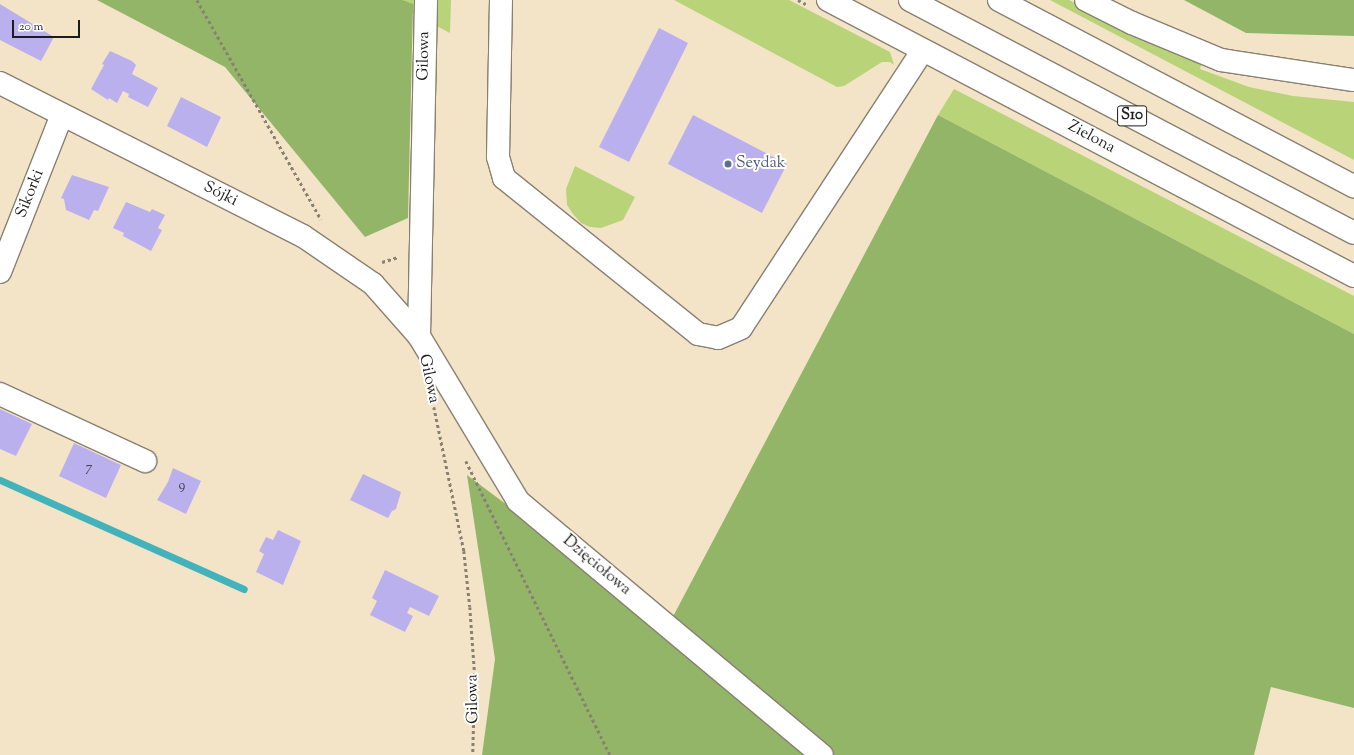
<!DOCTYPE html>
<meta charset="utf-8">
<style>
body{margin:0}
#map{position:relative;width:1354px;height:755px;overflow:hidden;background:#f3e4c8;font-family:"Sorts Mill Goudy",serif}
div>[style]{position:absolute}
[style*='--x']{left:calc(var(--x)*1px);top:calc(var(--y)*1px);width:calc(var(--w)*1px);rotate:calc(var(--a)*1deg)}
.green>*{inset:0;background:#b9d378}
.forest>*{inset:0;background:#92b568}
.stream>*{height:7px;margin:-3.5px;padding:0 3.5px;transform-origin:3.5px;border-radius:3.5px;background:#42b2bb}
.building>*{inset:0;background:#bbb0ee}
.path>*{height:2.5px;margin-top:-1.25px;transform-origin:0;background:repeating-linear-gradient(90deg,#888072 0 3px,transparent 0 6px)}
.roads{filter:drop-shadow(1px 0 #888072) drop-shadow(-1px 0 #888072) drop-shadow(0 1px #888072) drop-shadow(0 -1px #888072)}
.minor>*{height:22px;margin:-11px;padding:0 11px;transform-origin:11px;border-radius:11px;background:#fff}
.highway>*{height:22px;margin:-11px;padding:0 11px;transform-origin:11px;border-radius:11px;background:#fff}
.dots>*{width:11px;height:11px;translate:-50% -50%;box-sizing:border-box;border:2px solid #fff;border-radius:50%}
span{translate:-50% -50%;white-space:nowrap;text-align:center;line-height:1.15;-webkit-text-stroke:4px #fff;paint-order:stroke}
.number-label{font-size:14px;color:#444150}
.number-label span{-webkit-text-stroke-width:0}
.shield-label span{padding:1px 3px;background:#fff;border:1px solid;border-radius:3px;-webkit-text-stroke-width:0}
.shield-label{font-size:15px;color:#1c1c1c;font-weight:700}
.street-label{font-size:16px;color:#1c1c1c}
.service-label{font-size:16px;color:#4e5e75}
.left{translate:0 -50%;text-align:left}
.scale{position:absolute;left:12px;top:20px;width:68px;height:18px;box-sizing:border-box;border:2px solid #1c1c1c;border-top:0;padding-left:5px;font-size:12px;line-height:14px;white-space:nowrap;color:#1c1c1c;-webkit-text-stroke:3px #fff;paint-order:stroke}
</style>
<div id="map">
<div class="green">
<div style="clip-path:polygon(387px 0,451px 0,450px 33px)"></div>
<div style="clip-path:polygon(674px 0,789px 0,890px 52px,894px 65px,890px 62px,882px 62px,844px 86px,837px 87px)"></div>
<div style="clip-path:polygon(1050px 0,1069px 0,1134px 34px,1202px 62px,1200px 69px,1249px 87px,1293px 96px,1354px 102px,1354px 160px)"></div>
<div style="clip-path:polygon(954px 89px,1354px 296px,1354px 334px,938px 115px)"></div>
<div style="clip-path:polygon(575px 166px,635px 197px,623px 220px,601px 228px,590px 227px,581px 223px,573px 214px,567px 205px,566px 189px)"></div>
</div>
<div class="forest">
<div style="clip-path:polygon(97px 0,402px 0,413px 4px,408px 218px,365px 237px,225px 67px)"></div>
<div style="clip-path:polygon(1184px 0,1354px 0,1354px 36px,1246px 33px)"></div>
<div style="clip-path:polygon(938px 115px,1354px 334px,1354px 708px,1271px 687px,1254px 755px,482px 755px,495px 659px,467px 475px,668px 626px)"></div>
</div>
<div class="stream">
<div style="--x:0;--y:480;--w:267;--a:24.1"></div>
</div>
<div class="building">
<div style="clip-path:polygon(0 4px,54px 37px,41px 61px,0 40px)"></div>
<div style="clip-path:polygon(659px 28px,688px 43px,629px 162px,599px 147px)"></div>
<div style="clip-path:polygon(110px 51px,132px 61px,136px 65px,132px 74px,158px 88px,148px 107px,128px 97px,129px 94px,123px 91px,117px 103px,109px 98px,108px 100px,91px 89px,104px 65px,102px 64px)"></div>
<div style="clip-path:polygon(181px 97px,221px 117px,207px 147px,167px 126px)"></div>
<div style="clip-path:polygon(693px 115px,787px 164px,762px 213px,668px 164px)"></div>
<div style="clip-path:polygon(72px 175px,109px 187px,98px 211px,94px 210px,89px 220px,66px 210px,64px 199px,61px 198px)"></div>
<div style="clip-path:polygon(126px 202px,150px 212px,152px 209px,165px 215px,158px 228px,162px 230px,151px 251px,123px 236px,124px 233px,113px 228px)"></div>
<div style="clip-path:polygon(0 409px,32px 424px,16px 456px,0 449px)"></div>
<div style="clip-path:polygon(74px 443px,121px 465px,106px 498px,59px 476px)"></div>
<div style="clip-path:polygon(173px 468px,201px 481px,186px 514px,157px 500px,168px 482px)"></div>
<div style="clip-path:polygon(363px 474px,401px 492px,396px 509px,392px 511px,388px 518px,350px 500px)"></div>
<div style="clip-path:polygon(278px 530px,301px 541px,283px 585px,256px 572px,264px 554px,259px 551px,266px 537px,273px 540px)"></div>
<div style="clip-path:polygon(385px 570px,439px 596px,429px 616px,410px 607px,407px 613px,413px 616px,405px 632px,370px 615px,377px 601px,372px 598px)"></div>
</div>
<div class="path">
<div style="--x:197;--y:0;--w:252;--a:60.5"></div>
<div style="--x:798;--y:0;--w:9;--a:27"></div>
<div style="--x:382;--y:262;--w:17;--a:-17"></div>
<div style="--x:434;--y:407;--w:147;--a:78.2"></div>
<div style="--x:464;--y:551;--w:56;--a:83.9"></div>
<div style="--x:470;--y:607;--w:70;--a:85.9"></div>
<div style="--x:475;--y:677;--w:78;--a:91.5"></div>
<div style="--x:466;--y:461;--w:327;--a:63.9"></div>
</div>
<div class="roads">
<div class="minor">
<div style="--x:501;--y:0;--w:157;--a:91.1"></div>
<div style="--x:498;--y:157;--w:22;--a:74"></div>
<div style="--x:504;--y:178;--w:249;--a:38.8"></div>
<div style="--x:698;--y:334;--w:20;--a:11"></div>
<div style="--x:718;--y:338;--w:25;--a:-23"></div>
<div style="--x:741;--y:328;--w:332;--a:-56.8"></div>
<div style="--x:828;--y:0;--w:594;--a:27.69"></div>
<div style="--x:1086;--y:0;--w:51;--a:26.6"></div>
<div style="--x:1132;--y:23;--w:96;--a:22.6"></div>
<div style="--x:1221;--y:60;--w:134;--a:8.6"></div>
<div style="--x:0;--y:83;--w:339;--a:26.8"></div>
<div style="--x:303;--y:236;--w:85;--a:34.4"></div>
<div style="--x:373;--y:284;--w:69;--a:48.5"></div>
<div style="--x:419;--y:336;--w:192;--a:59"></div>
<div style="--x:518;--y:501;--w:396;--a:39.9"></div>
<div style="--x:0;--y:272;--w:169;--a:-68.5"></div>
<div style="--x:419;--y:336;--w:336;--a:-88.8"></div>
<div style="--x:0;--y:394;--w:160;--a:24.8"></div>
</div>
<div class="highway">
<div style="--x:910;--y:0;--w:501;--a:27.69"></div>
<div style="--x:999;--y:0;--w:401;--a:27.7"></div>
</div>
</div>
<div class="dots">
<div style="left:728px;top:164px;background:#5c6f8a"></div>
</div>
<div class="number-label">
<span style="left:89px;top:468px">7</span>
<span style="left:182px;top:486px">9</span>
</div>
<div class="shield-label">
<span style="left:1132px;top:116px">S10</span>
</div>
<div class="street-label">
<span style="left:425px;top:56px;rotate:-89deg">Gilowa</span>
<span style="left:1091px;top:138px;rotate:28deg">Zielona</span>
<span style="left:31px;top:194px;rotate:-68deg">Sikorki</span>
<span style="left:220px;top:195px;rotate:27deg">Sójki</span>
<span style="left:428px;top:379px;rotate:78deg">Gilowa</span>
<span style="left:596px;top:566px;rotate:40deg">Dzięciołowa</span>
<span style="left:474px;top:699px;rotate:-91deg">Gilowa</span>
</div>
<div class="service-label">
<span class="left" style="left:736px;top:164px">Seydak</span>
</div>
<div class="scale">20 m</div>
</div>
